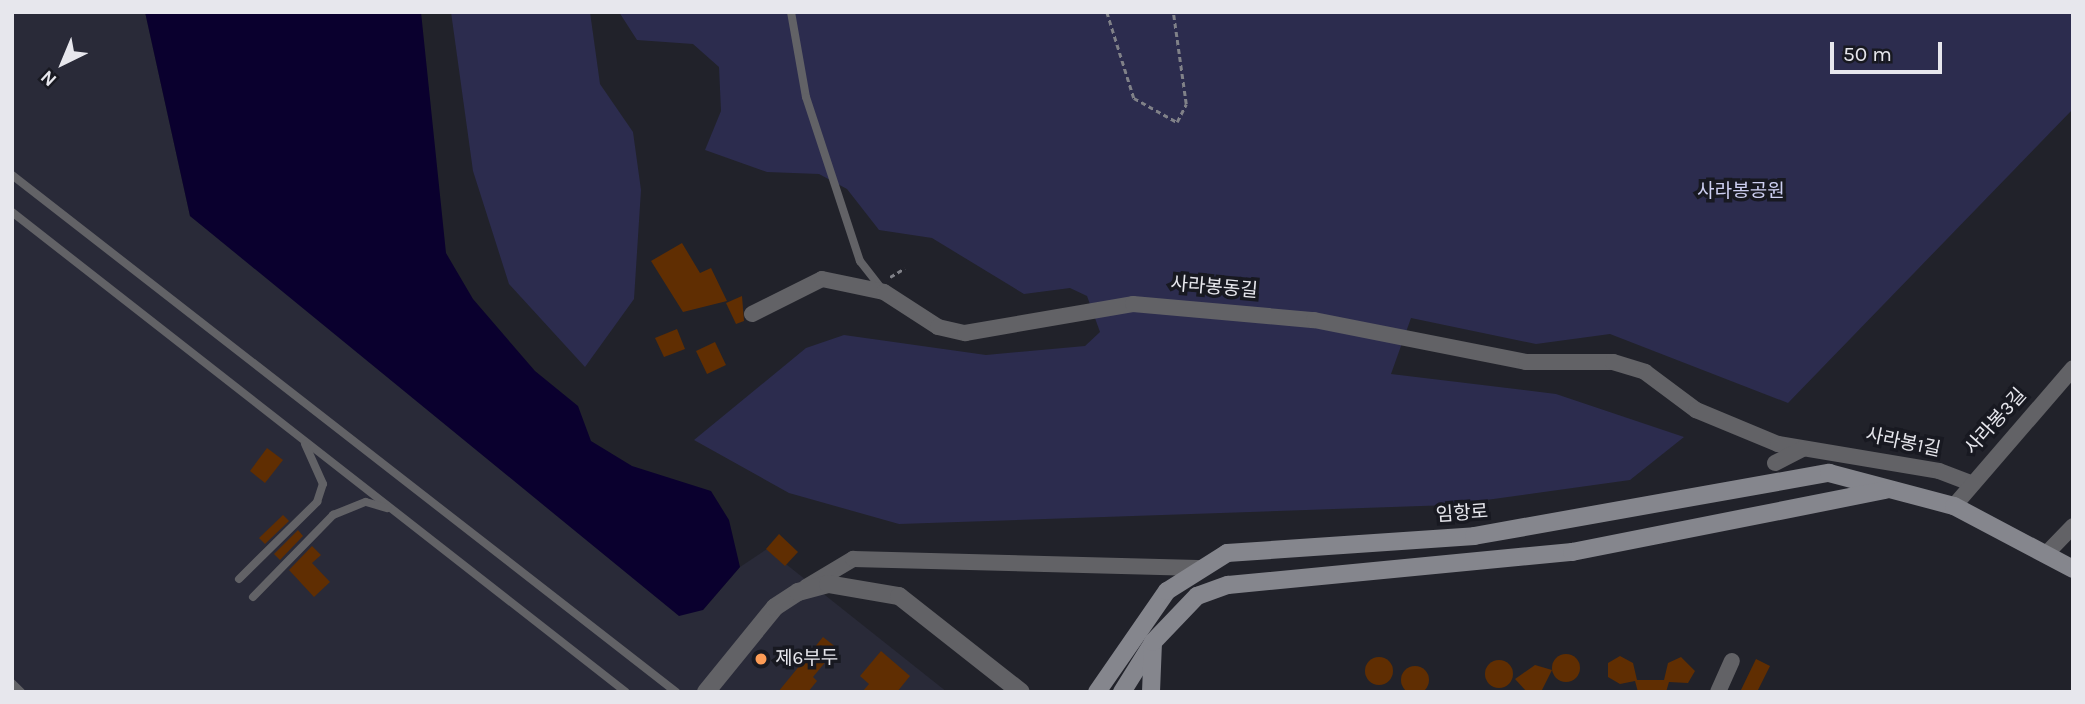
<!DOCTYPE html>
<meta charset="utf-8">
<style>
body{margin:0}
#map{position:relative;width:2085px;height:704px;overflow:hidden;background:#21222a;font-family:Karla,"Noto Sans KR",sans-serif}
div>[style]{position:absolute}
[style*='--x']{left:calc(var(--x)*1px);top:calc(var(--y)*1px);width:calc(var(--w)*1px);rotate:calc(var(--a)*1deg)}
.built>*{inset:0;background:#292a38}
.green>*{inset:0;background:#2c2c4e}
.water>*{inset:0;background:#0a002e}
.building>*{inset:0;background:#602e02}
.round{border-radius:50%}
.path>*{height:2.5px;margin-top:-1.25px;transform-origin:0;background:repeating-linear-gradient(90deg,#808188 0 5px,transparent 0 8.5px)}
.service>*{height:8px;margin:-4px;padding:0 4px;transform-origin:4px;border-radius:4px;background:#626266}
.minor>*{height:16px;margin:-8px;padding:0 8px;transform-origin:8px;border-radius:8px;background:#626266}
.tertiary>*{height:18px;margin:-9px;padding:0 9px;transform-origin:9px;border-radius:9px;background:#626266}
.secondary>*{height:18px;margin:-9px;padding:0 9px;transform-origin:9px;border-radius:9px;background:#85868d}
.dots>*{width:19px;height:19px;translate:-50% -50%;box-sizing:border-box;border:4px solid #181921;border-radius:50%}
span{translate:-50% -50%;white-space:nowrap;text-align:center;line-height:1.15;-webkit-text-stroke:7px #181921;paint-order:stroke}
.park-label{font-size:19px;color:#cdcff1}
.street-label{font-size:19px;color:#e7e7ed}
.poi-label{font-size:19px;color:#e7e7ed}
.left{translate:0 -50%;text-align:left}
.frame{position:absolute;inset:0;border:14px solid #e7e7ed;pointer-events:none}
.north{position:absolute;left:28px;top:28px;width:70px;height:70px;-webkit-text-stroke:5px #181921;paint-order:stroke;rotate:223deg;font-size:19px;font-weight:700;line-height:28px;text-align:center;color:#e7e7ed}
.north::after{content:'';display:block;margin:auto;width:24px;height:32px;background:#e7e7ed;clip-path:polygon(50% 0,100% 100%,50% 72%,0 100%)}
.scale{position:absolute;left:1830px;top:42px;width:112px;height:32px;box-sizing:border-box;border:4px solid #e7e7ed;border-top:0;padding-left:9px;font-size:21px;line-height:24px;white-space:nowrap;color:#e7e7ed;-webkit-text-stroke:5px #181921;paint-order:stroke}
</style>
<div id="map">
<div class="built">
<div style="clip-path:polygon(12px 12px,145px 12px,190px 216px,703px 610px,740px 567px,767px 549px,947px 692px,12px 692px)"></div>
</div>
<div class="green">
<div style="clip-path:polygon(451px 12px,590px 12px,600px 84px,633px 132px,641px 190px,634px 299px,585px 367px,509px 284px,473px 171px)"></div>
<div style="clip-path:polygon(619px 12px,2073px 12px,2073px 109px,1788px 403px,1610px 334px,1536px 344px,1411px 318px,1391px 374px,1556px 394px,1684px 437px,1630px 480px,1450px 505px,899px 524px,789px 493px,694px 440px,806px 348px,844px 335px,986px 355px,1085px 346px,1100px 332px,1087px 296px,1070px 288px,1024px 294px,932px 238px,879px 230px,847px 189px,819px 174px,767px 172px,705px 150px,721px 111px,719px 67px,693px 44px,637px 40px)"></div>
</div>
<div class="water">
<div style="clip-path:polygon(145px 12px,421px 12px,446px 253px,473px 299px,535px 371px,578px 406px,591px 441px,632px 466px,711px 491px,729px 520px,740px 567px,703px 610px,679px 616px,190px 216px)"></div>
</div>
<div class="building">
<div style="clip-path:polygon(682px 243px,700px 273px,711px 268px,727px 301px,683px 312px,651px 261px)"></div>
<div style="clip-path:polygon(742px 296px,744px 321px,736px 324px,726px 303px)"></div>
<div style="clip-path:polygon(677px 329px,685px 349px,664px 357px,655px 338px)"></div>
<div style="clip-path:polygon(715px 342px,726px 365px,707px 374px,696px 351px)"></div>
<div style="clip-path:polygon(267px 448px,283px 460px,265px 483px,250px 471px)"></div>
<div style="clip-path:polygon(283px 515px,289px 521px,265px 544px,259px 538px)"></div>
<div style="clip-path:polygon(298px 530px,303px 536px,280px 560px,274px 554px)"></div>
<div style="clip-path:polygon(779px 534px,798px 552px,785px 566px,766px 549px)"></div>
<div style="clip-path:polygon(312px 546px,321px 555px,312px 563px,330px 582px,314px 597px,289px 570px)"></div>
<div style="clip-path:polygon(823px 637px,837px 648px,813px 677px,817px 681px,808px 692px,778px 692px)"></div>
<div style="clip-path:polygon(881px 651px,910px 676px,897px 692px,862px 692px,869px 684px,860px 676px)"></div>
<div class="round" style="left:1552px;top:654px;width:28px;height:28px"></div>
<div style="clip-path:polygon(1620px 656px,1633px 663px,1637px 680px,1664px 680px,1668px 663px,1681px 657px,1695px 671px,1688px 683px,1669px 682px,1666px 692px,1638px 692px,1635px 681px,1620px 684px,1608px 677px,1608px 663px)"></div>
<div class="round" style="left:1365px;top:657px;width:28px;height:28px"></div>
<div style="clip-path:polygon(1756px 659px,1770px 666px,1757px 692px,1740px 692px)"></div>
<div class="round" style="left:1485px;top:660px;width:28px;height:28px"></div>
<div style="clip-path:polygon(1535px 665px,1552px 670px,1541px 692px,1527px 692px,1515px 679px)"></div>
<div class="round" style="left:1401px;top:666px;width:28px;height:28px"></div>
</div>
<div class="path">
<div style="--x:1107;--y:12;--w:90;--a:72.6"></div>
<div style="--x:1134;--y:98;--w:49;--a:29.2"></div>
<div style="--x:1177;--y:122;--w:20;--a:-63"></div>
<div style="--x:1186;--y:104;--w:93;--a:-98"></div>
<div style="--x:890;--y:277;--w:17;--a:-31"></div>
</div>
<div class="service">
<div style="--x:791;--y:12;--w:86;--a:80"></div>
<div style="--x:806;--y:97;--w:173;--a:71.8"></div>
<div style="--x:860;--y:261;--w:36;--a:52"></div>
<div style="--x:12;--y:175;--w:842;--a:37.9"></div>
<div style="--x:12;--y:212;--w:779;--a:38.02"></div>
<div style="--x:239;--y:579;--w:110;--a:-44.6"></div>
<div style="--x:317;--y:502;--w:19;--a:-72"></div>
<div style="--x:323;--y:484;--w:44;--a:-114.2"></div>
<div style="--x:253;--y:597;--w:115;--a:-45.7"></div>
<div style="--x:333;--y:515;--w:35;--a:-22"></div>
<div style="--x:366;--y:502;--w:22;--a:16"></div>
<div style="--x:12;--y:683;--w:13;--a:45"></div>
</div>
<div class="minor">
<div style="--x:752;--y:314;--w:78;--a:-26.6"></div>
<div style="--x:822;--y:279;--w:63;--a:11.8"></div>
<div style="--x:884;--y:292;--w:64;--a:32.9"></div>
<div style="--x:938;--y:327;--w:28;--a:13"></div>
<div style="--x:965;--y:333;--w:170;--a:-9.8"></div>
<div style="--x:1133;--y:304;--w:182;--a:5.1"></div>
<div style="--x:1314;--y:320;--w:216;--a:11.2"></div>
<div style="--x:1526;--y:362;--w:87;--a:0"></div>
<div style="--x:1613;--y:362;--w:34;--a:17"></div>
<div style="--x:1645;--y:372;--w:64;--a:36.7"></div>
<div style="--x:1696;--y:410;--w:89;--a:22.5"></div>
<div style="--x:1778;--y:444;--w:163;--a:9.5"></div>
<div style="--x:1939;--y:471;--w:33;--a:21"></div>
<div style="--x:1775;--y:463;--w:31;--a:-27"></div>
<div style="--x:1954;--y:506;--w:182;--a:-49.2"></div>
<div style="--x:2046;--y:554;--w:39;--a:-46"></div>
<div style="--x:806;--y:587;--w:55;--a:-30.8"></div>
<div style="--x:853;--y:559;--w:345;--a:1.5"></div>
<div style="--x:1718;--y:692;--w:34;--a:-66"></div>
</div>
<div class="tertiary">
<div style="--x:706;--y:692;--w:109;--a:-50.9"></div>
<div style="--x:775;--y:607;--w:27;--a:-33"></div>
<div style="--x:798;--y:592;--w:31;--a:-15"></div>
<div style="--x:828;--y:584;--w:72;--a:9.6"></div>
<div style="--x:899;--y:596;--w:155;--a:38.2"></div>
</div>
<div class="secondary">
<div style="--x:1097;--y:692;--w:123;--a:-55.3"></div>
<div style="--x:1167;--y:591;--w:71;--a:-32.3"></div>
<div style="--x:1227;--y:553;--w:248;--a:-3.9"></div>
<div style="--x:1474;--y:536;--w:361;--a:-10.1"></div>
<div style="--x:1829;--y:473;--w:129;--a:14.8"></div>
<div style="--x:1954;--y:506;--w:135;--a:27.9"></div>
<div style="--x:1122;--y:692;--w:57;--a:-58"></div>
<div style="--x:1151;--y:692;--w:50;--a:-87.7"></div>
<div style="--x:1153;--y:642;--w:64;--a:-46.3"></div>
<div style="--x:1197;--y:596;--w:33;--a:-20"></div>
<div style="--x:1228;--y:585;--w:346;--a:-5.5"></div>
<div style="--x:1572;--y:552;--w:319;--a:-11.2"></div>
</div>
<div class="dots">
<div style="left:761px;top:659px;background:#fd9c56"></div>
</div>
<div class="park-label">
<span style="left:1741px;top:192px">사라봉공원</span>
</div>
<div class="street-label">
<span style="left:1214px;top:288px;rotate:5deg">사라봉동길</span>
<span style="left:1996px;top:422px;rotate:-48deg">사라봉3길</span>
<span style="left:1903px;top:443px;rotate:12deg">사라봉1길</span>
<span style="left:1462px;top:514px;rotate:-4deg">임항로</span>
</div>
<div class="poi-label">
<span class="left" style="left:775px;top:659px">제6부두</span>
</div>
<div class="frame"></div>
<div class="north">N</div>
<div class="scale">50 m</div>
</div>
